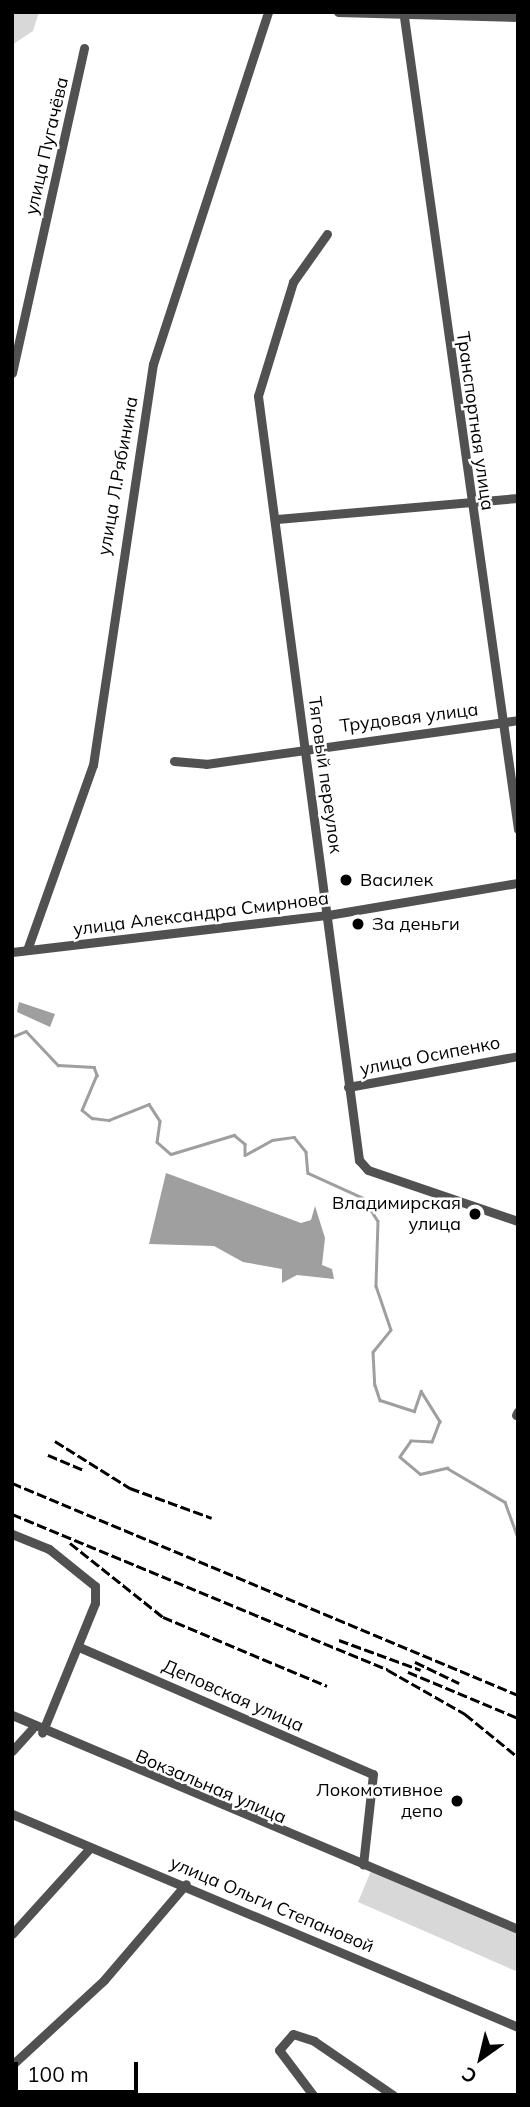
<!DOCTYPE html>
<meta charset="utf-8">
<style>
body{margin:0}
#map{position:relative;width:530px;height:2107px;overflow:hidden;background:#fff;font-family:Mulish,sans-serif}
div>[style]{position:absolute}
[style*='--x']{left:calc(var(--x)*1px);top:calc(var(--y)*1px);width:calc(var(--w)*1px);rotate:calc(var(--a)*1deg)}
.green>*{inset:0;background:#d8d8d8}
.water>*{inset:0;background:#9f9f9f}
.stream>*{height:2.5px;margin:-1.25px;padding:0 1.25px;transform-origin:1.25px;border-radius:1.25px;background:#9f9f9f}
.street>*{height:9px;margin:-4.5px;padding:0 4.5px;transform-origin:4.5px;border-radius:4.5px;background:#515151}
.rail>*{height:2.5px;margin-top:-1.25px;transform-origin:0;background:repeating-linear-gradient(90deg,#000 0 10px,transparent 0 13.5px)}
.dots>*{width:19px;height:19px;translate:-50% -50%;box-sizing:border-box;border:4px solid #fff;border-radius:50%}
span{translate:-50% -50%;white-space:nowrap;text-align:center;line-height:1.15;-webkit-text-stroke:5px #fff;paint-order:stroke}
.street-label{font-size:18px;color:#000}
.poi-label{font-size:18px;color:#000}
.left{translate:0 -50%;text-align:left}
.right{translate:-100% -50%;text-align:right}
.frame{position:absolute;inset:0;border:14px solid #000;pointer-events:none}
.north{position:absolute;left:446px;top:2023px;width:70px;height:70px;-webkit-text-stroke:5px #fff;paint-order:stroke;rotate:214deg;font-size:19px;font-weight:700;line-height:28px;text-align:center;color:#000}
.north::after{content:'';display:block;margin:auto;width:24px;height:32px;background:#000;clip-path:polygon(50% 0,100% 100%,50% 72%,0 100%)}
.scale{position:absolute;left:14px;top:2062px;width:124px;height:32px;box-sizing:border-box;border:4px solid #000;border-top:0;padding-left:9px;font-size:21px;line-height:24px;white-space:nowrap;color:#000;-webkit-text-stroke:5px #fff;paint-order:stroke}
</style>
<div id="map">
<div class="green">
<div style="clip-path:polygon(12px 12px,39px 12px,33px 31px,12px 45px)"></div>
<div style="clip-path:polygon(371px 1871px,518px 1933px,518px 1972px,358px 1902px)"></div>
</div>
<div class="water">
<div style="clip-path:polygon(19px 1002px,55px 1014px,50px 1027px,17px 1012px)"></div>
<div style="clip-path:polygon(166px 1173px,301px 1223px,311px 1220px,315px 1206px,325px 1238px,322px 1265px,332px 1269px,334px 1279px,297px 1275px,282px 1283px,282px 1269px,243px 1262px,214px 1246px,149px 1244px)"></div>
</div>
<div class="stream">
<div style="--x:12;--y:1037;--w:15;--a:-23"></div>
<div style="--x:26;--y:1031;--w:47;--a:46.7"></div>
<div style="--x:58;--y:1065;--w:36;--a:3"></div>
<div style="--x:94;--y:1067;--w:9;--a:69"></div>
<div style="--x:97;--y:1075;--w:38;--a:113"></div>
<div style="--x:82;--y:1110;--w:13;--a:39"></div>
<div style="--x:92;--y:1118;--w:17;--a:7"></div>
<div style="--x:109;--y:1120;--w:43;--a:-21.8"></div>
<div style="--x:149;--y:1104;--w:20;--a:57"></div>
<div style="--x:160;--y:1121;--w:21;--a:98"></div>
<div style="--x:157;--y:1142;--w:18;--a:41"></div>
<div style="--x:171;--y:1154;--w:66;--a:-16.8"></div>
<div style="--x:234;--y:1135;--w:14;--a:39"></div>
<div style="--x:245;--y:1144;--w:11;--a:90"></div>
<div style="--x:245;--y:1155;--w:31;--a:-29"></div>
<div style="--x:272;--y:1140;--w:22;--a:-8"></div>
<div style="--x:294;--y:1137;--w:19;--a:51"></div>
<div style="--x:306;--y:1152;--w:21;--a:85"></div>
<div style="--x:308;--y:1173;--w:60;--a:24.4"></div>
<div style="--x:363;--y:1198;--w:27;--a:57"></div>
<div style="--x:378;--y:1221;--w:65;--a:91.8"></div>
<div style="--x:376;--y:1286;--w:46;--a:71.2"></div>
<div style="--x:391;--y:1330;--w:28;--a:129"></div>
<div style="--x:373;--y:1352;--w:33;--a:87"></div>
<div style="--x:375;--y:1385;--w:16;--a:72"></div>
<div style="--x:380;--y:1400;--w:36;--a:18"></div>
<div style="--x:414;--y:1411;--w:21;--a:-71"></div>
<div style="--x:421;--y:1391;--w:36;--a:58"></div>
<div style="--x:440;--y:1421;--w:22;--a:111"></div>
<div style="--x:432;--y:1442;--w:21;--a:-177"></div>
<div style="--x:411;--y:1441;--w:19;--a:125"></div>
<div style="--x:400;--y:1457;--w:26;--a:40"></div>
<div style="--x:420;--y:1474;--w:28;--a:-13"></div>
<div style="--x:447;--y:1468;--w:67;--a:30.4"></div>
<div style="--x:505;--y:1502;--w:38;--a:70"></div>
</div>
<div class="street">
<div style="--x:338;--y:12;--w:180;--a:1.6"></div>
<div style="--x:404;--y:17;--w:820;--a:82.01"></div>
<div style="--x:327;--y:234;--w:59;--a:125.3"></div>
<div style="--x:293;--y:282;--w:119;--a:107.1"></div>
<div style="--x:258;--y:396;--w:771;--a:82.47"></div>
<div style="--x:359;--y:1160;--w:13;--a:48"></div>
<div style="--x:368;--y:1170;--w:158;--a:18.8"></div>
<div style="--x:12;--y:373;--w:333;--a:-77.5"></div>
<div style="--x:277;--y:519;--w:242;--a:-5"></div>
<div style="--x:174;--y:761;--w:32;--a:5"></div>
<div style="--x:206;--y:764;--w:315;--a:-8"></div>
<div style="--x:27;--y:950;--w:196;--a:-70.4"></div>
<div style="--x:93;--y:765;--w:405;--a:-81.5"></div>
<div style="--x:153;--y:364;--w:370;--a:-71.9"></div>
<div style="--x:12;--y:952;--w:318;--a:-6.7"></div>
<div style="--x:328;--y:915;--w:193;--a:-9.6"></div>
<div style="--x:348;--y:1087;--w:173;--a:-10.3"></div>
<div style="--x:516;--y:1415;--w:4;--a:-63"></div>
<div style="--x:12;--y:1534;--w:40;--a:22"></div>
<div style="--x:49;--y:1549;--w:59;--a:38.8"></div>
<div style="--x:95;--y:1586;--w:17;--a:90"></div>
<div style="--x:95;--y:1603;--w:140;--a:112.2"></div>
<div style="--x:79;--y:1647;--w:320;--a:23.4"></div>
<div style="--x:373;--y:1774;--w:91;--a:96.3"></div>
<div style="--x:12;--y:1715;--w:549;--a:22.92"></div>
<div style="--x:12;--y:1751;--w:30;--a:-48"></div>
<div style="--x:12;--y:1814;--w:549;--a:22.83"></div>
<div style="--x:12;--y:1934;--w:116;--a:-47.8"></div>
<div style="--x:12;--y:2065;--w:125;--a:-42.7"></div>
<div style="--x:104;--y:1980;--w:126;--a:-49.5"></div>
<div style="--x:12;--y:2094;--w:1;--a:45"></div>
<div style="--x:313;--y:2095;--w:56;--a:-127.1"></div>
<div style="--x:279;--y:2050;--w:21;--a:-49"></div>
<div style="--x:293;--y:2034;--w:22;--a:18"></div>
<div style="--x:314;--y:2041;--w:96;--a:34.4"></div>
</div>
<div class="rail">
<div style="--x:55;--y:1441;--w:89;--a:32.1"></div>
<div style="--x:130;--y:1488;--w:87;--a:20.1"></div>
<div style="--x:48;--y:1455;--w:39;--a:23"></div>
<div style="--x:12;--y:1483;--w:549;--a:22.73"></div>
<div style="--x:12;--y:1514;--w:407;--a:22.5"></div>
<div style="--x:388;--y:1670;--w:89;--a:29.7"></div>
<div style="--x:465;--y:1714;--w:68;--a:39.1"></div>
<div style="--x:70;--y:1543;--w:119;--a:38.5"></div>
<div style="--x:163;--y:1617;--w:178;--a:22.8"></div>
<div style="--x:339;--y:1640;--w:87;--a:20.1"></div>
<div style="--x:415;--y:1662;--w:49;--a:25.5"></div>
<div style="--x:408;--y:1672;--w:119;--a:22.7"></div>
</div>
<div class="dots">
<div style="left:346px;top:880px;background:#000"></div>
<div style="left:358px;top:924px;background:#000"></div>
<div style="left:475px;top:1214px;background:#000"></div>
<div style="left:457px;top:1801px;background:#000"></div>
</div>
<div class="street-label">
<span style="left:47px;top:146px;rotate:-77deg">улица Пугачёва</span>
<span style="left:475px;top:421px;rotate:82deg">Транспортная улица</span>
<span style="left:118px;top:476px;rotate:-80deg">улица Л.Рябинина</span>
<span style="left:409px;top:718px;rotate:-7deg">Трудовая улица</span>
<span style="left:325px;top:775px;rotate:82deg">Тяговый переулок</span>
<span style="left:201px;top:914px;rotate:-7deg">улица Александра Смирнова</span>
<span style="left:430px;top:1056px;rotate:-11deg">улица Осипенко</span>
<span style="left:233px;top:1696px;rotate:24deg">Деповская улица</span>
<span style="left:211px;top:1787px;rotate:23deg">Вокзальная улица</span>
<span style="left:272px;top:1905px;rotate:23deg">улица Ольги Степановой</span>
</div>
<div class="poi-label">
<span class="left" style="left:360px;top:880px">Василек</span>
<span class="left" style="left:372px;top:924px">За деньги</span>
<span class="right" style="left:461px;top:1214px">Владимирская<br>улица</span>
<span class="right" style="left:443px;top:1801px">Локомотивное<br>депо</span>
</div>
<div class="frame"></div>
<div class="north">С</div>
<div class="scale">100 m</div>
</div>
